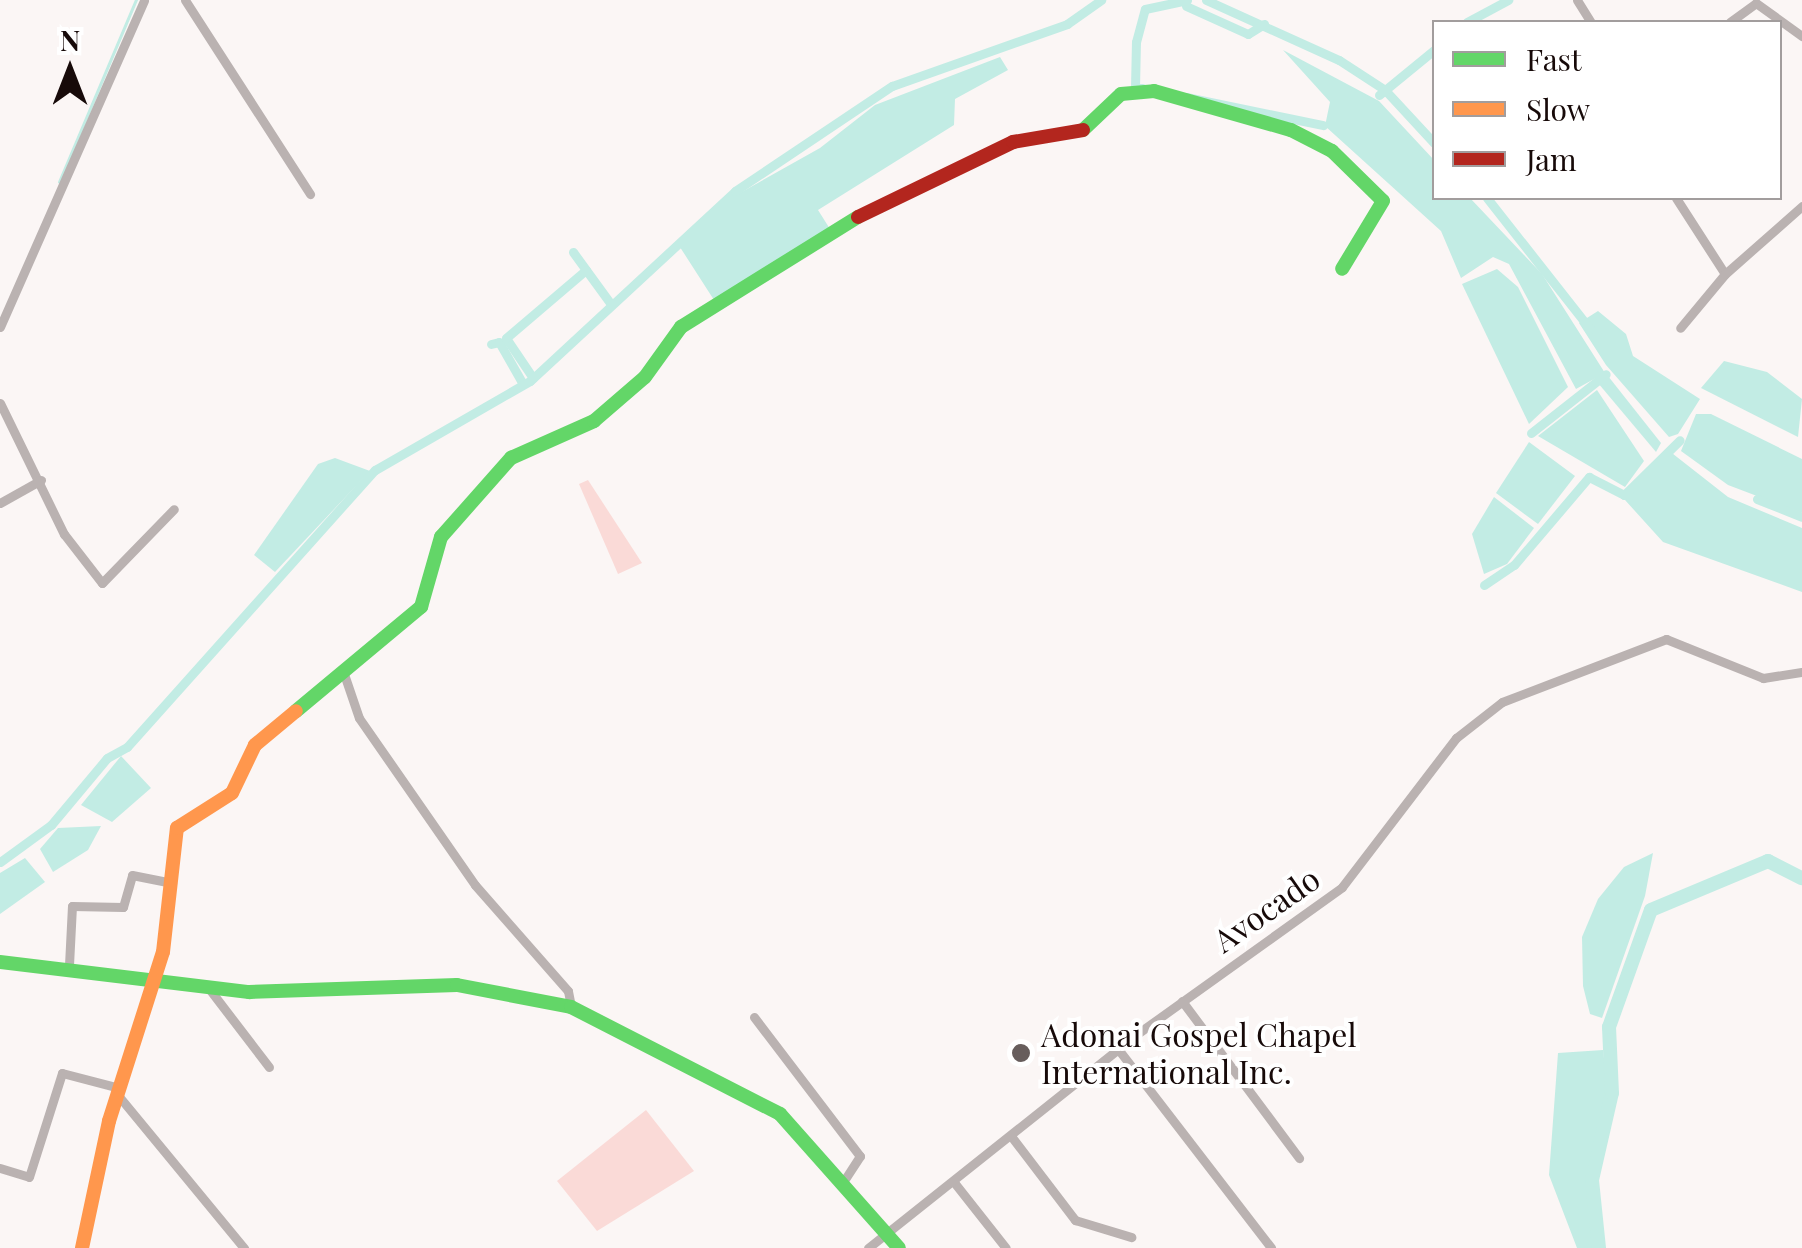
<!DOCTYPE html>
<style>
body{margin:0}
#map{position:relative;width:1802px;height:1248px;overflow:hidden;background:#fbf6f5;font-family:"Playfair Display",serif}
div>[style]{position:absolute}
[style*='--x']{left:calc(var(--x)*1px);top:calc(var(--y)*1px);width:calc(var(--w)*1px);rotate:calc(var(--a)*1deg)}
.green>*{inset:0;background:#fadad7}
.water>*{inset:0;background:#c2ece4}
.stream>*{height:2.5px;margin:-1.25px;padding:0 1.25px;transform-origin:1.25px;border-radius:1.25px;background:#c2ece4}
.canal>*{height:9px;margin:-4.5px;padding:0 4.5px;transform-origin:4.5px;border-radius:4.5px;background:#c2ece4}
.river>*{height:14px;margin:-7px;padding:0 7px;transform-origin:7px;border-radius:7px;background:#c2ece4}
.street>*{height:9px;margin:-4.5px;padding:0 4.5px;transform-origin:4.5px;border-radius:4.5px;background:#bab2b1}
.fast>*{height:14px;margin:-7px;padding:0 7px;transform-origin:7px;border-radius:7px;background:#63d668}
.slow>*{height:14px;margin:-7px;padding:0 7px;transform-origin:7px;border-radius:7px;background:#ff974d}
.jam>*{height:14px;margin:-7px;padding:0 7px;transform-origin:7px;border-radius:7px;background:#b3261e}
.dots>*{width:28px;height:28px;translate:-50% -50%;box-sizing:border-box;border:5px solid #fff;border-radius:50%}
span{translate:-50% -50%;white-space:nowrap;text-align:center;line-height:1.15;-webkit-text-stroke:8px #fff;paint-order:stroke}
.street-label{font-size:32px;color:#170a09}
.poi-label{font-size:32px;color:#170a09}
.left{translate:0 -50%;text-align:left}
.legend{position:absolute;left:1432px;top:20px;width:350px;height:180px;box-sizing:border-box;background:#fff;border:2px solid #a29d9d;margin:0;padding:12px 18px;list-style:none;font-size:30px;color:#170a09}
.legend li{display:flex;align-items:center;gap:20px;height:50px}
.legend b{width:50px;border:2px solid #a29d9d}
.north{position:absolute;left:20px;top:20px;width:100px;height:100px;-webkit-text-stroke:8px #fff;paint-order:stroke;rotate:0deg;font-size:28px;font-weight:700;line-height:40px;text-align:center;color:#170a09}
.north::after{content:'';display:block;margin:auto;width:35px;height:45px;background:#170a09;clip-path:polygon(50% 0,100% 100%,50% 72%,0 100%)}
</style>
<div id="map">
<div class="green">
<div style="clip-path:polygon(588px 480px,642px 563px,618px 574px,579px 484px)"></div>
<div style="clip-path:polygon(646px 1110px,694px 1171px,597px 1231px,557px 1181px)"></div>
</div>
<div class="water">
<div style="clip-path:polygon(1283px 50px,1379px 101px,1434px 160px,1434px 198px,1470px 198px,1542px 274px,1605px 373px,1576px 389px,1509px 264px,1493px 257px,1461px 278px,1441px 231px,1325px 126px,1330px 102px)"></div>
<div style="clip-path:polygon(1000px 57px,1008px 70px,955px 99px,954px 125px,818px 210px,830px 229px,714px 300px,678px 244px,731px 198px,820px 148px,875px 105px)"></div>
<div style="clip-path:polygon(1497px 269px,1518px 287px,1568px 387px,1529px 424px,1462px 284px)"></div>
<div style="clip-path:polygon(1598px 311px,1626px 334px,1633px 356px,1700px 399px,1678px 434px,1669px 437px,1606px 365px,1579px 323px)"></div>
<div style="clip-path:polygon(1724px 361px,1767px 372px,1802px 399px,1798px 437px,1701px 388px)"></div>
<div style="clip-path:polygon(1608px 376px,1661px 443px,1656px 452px,1598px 383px)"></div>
<div style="clip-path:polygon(1597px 390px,1644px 461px,1625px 487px,1538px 436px)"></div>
<div style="clip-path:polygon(1696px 414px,1711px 414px,1802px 459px,1802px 513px,1728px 485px,1681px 451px)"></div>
<div style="clip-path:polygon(1529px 442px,1575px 476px,1538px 524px,1496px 493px)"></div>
<div style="clip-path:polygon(1668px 450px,1728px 497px,1802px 528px,1802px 592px,1663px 542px,1625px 500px)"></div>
<div style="clip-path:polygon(335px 458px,370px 471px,275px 572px,254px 555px,318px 464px)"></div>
<div style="clip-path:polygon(1494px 497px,1534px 528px,1507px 564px,1484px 574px,1472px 534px)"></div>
<div style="clip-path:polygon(121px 756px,151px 788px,112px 822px,81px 805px)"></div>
<div style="clip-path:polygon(101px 826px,88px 850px,53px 872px,40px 849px,58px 828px)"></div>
<div style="clip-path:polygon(1653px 853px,1645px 896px,1602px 1018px,1590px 1014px,1583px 986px,1582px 937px,1598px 899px,1624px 867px)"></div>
<div style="clip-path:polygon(25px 858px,45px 882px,0 914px,0 873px)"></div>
<div style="clip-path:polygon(1603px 1050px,1609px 1101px,1586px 1179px,1593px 1248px,1577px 1248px,1549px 1175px,1558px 1053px)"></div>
</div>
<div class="stream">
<div style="--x:59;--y:182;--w:198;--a:-67.1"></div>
</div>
<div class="canal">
<div style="--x:1206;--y:0;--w:146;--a:24.3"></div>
<div style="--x:1339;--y:60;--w:55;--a:33.1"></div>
<div style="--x:1385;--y:90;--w:72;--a:47.2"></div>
<div style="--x:1186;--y:6;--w:68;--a:24.3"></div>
<div style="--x:1248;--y:34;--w:19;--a:-32"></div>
<div style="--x:1467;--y:22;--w:47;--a:-28.2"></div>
<div style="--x:1142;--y:88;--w:7;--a:180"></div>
<div style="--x:1135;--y:88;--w:46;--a:-88.8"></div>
<div style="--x:1136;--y:42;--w:34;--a:-75"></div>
<div style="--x:1145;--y:9;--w:43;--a:-12.1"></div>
<div style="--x:1379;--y:95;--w:71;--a:-39.3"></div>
<div style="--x:1186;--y:97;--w:140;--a:11.6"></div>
<div style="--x:1487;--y:198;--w:167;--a:51.8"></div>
<div style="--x:573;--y:252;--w:63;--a:54"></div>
<div style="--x:491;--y:344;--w:8;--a:-14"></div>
<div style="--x:499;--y:342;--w:48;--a:60.3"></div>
<div style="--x:533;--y:378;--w:48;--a:-124"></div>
<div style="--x:506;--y:338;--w:105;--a:-40.4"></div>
<div style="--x:1531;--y:433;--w:95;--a:-38.2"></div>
<div style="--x:1757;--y:499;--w:48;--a:21.8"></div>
<div style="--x:1484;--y:585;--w:36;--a:-34"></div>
<div style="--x:1514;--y:565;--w:116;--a:-49.6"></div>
<div style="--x:1589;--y:477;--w:39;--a:27"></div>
<div style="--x:1624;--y:495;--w:78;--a:-44.5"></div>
<div style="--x:0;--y:862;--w:63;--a:-36"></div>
<div style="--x:51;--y:825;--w:87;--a:-50.1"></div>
<div style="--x:107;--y:758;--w:23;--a:-29"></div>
<div style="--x:127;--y:747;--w:372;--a:-48.2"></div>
<div style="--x:375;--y:470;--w:179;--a:-29.9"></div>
<div style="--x:530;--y:381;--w:280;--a:-42.8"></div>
<div style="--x:735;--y:191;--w:189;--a:-33.8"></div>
<div style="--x:892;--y:86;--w:186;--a:-19.5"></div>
<div style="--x:1067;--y:24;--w:42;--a:-35.2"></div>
</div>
<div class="river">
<div style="--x:1599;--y:1248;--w:68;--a:-95.9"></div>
<div style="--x:1592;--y:1180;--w:89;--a:-77.1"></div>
<div style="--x:1612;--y:1093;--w:66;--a:-92.6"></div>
<div style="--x:1609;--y:1027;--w:124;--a:-70.3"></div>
<div style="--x:1651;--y:910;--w:127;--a:-22.7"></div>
<div style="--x:1768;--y:861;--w:38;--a:27"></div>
</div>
<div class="street">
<div style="--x:185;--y:0;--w:231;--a:57.2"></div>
<div style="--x:1577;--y:0;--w:26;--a:58"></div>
<div style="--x:1730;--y:22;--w:32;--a:-36"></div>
<div style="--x:1756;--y:3;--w:57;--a:35.7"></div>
<div style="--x:1676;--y:198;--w:90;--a:57.2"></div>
<div style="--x:1725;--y:274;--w:70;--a:129.8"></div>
<div style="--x:1725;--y:274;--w:103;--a:-41.4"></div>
<div style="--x:0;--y:327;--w:357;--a:-66.2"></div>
<div style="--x:0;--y:403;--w:146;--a:64"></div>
<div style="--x:64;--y:534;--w:62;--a:52.2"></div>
<div style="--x:102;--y:583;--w:103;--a:-45.8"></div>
<div style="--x:0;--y:503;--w:47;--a:-29.3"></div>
<div style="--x:344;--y:674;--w:46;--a:71.2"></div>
<div style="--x:359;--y:718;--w:203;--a:55.2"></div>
<div style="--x:475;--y:885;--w:141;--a:48.7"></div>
<div style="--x:568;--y:991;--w:16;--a:79"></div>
<div style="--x:69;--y:965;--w:59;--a:-87.1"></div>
<div style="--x:72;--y:906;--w:51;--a:1.1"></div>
<div style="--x:123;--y:907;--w:33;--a:-74"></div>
<div style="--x:132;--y:875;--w:41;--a:11.3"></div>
<div style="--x:207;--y:986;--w:102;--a:52.6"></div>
<div style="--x:1182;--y:1001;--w:196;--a:53.3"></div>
<div style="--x:754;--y:1017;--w:175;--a:52.7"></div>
<div style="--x:860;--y:1156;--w:27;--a:123"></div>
<div style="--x:1118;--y:1049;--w:251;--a:52.4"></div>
<div style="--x:117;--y:1094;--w:200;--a:50.5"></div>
<div style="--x:1011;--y:1136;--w:106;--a:52.7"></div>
<div style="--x:1075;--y:1220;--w:59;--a:16.9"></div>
<div style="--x:0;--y:1168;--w:30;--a:17"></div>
<div style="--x:29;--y:1177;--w:109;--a:-72.4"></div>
<div style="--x:62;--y:1073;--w:59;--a:14.7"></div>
<div style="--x:953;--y:1181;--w:85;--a:51.7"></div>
<div style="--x:868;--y:1248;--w:344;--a:-38.5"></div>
<div style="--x:1137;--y:1034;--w:252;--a:-35.6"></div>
<div style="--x:1342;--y:887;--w:188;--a:-52.6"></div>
<div style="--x:1456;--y:738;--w:58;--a:-38"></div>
<div style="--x:1502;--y:702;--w:176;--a:-21"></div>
<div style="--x:1666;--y:639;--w:105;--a:21.9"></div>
<div style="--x:1763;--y:678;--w:39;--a:-9"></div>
</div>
<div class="fast">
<div style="--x:1083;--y:130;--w:52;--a:-43.5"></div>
<div style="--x:1121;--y:94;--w:33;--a:-5"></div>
<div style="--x:1154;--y:91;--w:142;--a:15.9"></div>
<div style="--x:1291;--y:130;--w:46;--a:27.1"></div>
<div style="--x:1332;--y:151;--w:71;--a:44.4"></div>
<div style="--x:1383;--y:201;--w:79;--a:121.1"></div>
<div style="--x:296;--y:711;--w:163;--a:-39.8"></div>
<div style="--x:421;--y:607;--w:73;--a:-74.1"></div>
<div style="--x:441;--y:537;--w:106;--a:-48.5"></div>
<div style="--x:511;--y:458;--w:91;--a:-24"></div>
<div style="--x:594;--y:421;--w:67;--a:-40.8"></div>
<div style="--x:645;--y:377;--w:62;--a:-54.2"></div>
<div style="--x:681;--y:327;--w:208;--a:-31.9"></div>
<div style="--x:0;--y:962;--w:251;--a:6.9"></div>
<div style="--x:249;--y:992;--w:208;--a:-1.9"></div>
<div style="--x:457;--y:985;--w:116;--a:10.9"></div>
<div style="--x:571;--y:1007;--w:235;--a:27.1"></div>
<div style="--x:780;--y:1114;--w:179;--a:48.4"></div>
</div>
<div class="slow">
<div style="--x:82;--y:1248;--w:130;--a:-78"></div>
<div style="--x:109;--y:1121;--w:177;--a:-72.3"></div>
<div style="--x:163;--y:952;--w:125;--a:-83.6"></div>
<div style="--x:177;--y:828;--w:65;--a:-32.5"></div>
<div style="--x:232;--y:793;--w:53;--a:-64.4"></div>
<div style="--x:255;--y:745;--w:53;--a:-39.7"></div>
</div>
<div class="jam">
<div style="--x:858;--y:217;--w:172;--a:-25.8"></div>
<div style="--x:1013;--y:142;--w:71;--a:-9.7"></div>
</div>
<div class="dots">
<div style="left:1021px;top:1053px;background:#675d5c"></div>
</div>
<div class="street-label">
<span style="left:1266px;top:909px;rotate:-35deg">Avocado</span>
</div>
<div class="poi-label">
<span class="left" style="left:1041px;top:1053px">Adonai Gospel Chapel<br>International Inc.</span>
</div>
<ul class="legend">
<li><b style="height:12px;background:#63d668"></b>Fast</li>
<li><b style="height:12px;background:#ff974d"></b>Slow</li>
<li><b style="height:12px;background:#b3261e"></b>Jam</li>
</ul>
<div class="north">N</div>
</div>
